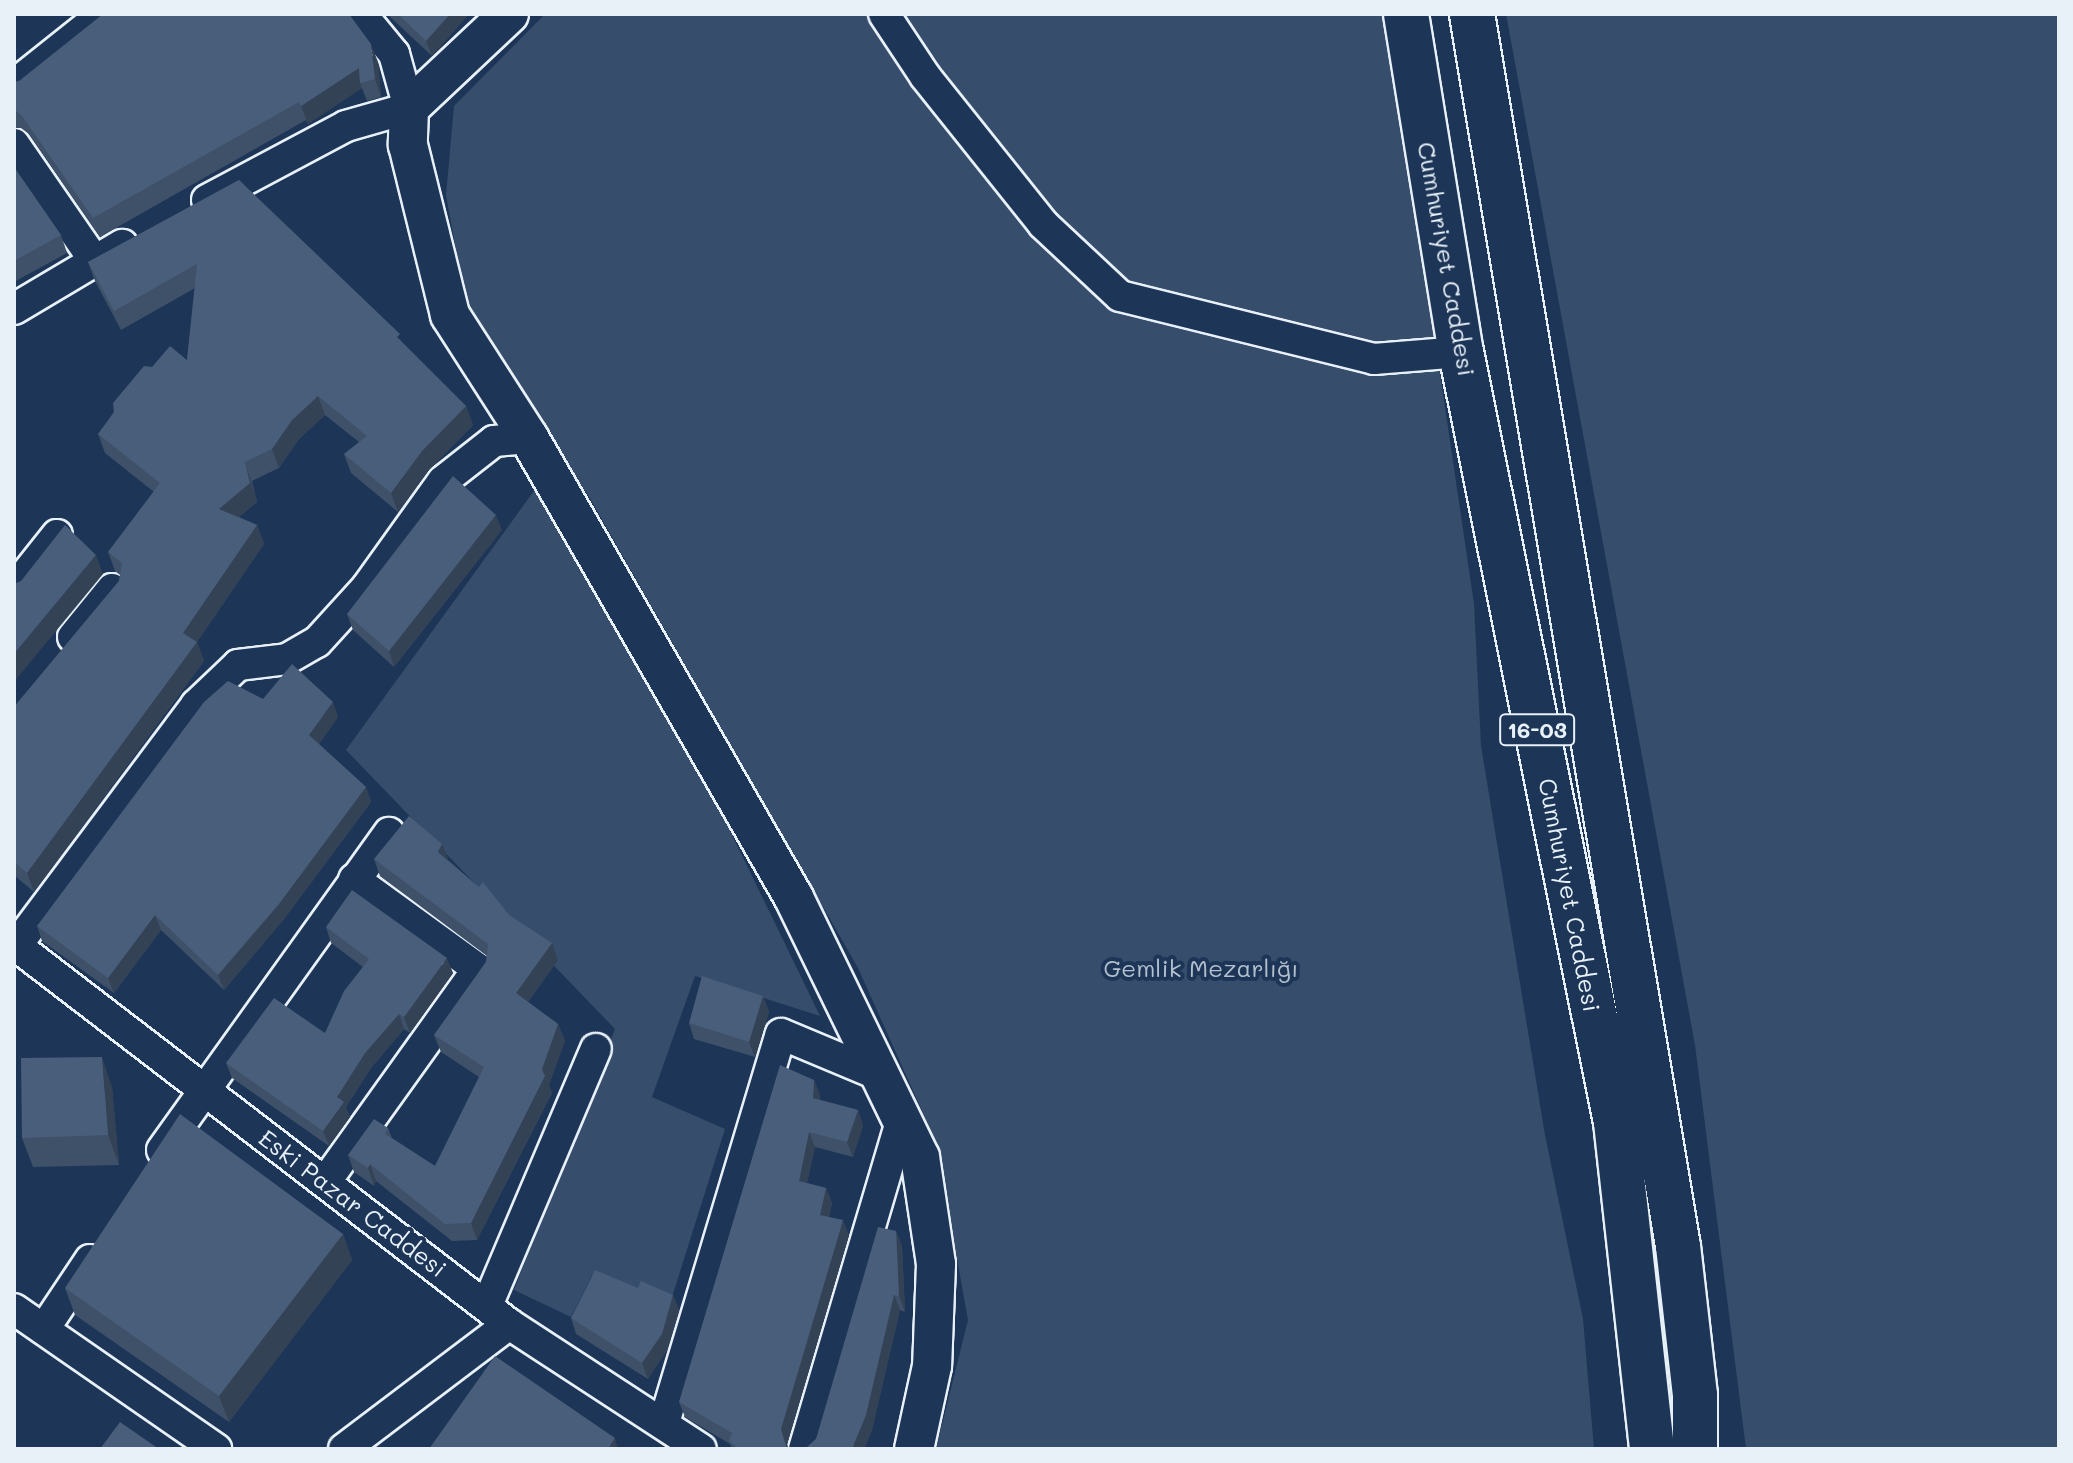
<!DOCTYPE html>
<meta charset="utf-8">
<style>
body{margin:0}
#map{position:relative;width:2073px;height:1463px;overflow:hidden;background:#1d3557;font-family:Mali,sans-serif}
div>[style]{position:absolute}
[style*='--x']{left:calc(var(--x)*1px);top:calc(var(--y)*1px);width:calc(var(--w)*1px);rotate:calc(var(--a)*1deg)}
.green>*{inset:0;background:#374d6c}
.roads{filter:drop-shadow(2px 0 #e8f1f8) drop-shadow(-2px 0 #e8f1f8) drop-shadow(0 2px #e8f1f8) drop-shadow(0 -2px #e8f1f8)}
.minor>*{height:30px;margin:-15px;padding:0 15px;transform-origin:15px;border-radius:15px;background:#1d3557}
.tertiary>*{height:38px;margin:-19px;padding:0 19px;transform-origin:19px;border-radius:19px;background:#1d3557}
.primary>*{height:44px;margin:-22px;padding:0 22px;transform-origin:22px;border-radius:22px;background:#1d3557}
.wall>*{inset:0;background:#3f5169}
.shaded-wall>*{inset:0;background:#334255}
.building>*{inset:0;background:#495e7a}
span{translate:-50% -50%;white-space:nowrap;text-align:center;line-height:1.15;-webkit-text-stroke:8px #1d3557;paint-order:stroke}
.shield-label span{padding:2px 6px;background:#1d3557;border:2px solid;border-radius:6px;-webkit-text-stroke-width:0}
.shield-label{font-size:22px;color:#e8f1f8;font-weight:700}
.street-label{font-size:24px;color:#e8f1f8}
.park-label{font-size:24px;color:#b3c0ce}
.frame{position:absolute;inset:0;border:16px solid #e8f1f8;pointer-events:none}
</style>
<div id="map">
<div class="green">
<div style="clip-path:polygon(545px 14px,1387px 14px,1474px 604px,1481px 746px,1545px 1135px,1583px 1319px,1594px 1449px,936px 1449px,968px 1320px,936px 1142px,858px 968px,588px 495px,499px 371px,464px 294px,446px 195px,454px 106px)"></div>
<div style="clip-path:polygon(1506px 14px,2059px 14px,2059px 1449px,1746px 1449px,1695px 1045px)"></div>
<div style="clip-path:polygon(539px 484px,702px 773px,820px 1016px,695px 976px,652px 1097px,725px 1129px,667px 1313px,592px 1275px,571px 1317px,514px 1290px,615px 1029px,346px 750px)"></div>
</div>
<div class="roads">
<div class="minor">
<div style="--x:884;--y:14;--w:74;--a:56.5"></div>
<div style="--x:925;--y:76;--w:189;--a:51.4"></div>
<div style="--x:1043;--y:224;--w:105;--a:43.1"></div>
<div style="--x:1120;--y:296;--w:262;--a:13.9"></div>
<div style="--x:1374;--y:359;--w:87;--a:-4.6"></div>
<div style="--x:14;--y:85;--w:114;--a:-38.6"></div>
<div style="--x:14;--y:144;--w:141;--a:55.4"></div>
<div style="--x:207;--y:200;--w:157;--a:-28"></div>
<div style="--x:346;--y:126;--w:66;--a:-15.9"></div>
<div style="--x:409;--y:108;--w:56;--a:-105.5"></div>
<div style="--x:394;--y:54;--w:52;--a:-129.5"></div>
<div style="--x:14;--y:309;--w:126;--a:-30.7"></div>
<div style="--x:14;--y:589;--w:69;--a:-51.5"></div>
<div style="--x:73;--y:637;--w:62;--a:-50.9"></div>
<div style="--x:14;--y:944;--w:624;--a:37.51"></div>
<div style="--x:509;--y:1324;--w:229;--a:33.1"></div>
<div style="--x:16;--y:946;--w:301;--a:-53.2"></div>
<div style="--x:196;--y:705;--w:58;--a:-43.6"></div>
<div style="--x:238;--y:665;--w:49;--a:-7"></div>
<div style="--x:287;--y:659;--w:34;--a:-30"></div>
<div style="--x:317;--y:642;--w:74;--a:-47.7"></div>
<div style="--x:367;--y:587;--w:130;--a:-54.4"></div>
<div style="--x:443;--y:481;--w:65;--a:-38.1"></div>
<div style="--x:494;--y:441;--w:35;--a:-5"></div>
<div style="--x:162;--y:1150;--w:390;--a:-54.4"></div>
<div style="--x:326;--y:1181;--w:261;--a:-54.4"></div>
<div style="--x:478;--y:969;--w:153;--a:-144"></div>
<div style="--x:488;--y:1303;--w:276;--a:-67"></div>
<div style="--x:14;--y:1309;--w:246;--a:34.7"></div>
<div style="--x:44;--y:1329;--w:83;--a:-56.3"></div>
<div style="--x:664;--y:1423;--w:406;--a:-73.3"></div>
<div style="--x:781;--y:1034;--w:106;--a:22.7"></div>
<div style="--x:344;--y:1449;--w:207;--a:-37.1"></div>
<div style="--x:804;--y:1449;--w:344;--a:-73.5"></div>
</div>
<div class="tertiary">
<div style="--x:509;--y:14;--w:137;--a:136.8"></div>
<div style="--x:409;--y:108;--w:37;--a:92"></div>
<div style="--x:408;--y:145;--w:175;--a:76.1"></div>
<div style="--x:450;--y:315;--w:146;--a:57.3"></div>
<div style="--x:529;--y:438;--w:531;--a:60.05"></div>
<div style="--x:794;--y:898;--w:288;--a:64.1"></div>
<div style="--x:920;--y:1157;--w:108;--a:81.5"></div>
<div style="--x:936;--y:1264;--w:102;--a:92.2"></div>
<div style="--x:932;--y:1366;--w:85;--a:102.2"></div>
</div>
<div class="primary">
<div style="--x:1406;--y:14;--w:342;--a:80.8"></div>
<div style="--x:1461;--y:352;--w:785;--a:78.62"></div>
<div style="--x:1616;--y:1122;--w:329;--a:83.7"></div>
<div style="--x:1472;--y:14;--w:1249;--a:80.51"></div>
<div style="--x:1678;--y:1246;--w:150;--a:83.5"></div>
<div style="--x:1695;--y:1395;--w:54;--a:90"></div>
</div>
</div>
<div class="wall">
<div style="clip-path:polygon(387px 14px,469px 14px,432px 56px)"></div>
<div style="clip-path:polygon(378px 62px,381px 97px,367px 101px,362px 88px,308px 124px,306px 120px,100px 237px,29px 134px,21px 128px,14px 128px,14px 82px)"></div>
<div style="clip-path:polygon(14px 167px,61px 235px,67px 253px,14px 282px)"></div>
<div style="clip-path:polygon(239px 180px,466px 406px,473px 425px,429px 470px,398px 512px,351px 473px,344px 454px,359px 442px,325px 415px,299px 439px,279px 468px,252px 481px,257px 502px,239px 517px,257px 525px,264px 544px,197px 642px,204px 661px,34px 892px,14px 875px,14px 707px,119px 581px,120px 575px,115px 571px,108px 552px,154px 492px,105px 453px,98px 434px,152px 367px,187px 360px,195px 288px,121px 330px,95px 281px,88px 262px)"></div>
<div style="clip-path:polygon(502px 530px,394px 667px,353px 630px,347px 614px)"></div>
<div style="clip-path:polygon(263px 699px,338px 717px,319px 744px,366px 787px,371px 802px,284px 919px,224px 990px,161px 930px,114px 993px,42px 941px,37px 926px)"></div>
<div style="clip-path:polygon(374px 859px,449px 861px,509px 915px,552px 943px,558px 960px,528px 1002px,558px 1024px,565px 1041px,549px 1085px,552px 1093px,477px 1240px,452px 1241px,376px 1181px,374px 1186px,354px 1172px,348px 1155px,388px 1128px,392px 1138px,435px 1166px,479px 1077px,441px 1052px,434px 1035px,486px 962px,487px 956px,380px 876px)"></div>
<div style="clip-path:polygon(326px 927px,453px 973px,410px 1033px,404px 1029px,371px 1068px,346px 1107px,350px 1117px,329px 1146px,232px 1078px,226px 1063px,325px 1033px,363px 967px,331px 943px)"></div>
<div style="clip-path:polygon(763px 996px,769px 1012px,755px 1057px,694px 1039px,689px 1023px)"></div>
<div style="clip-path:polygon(814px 1080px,820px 1095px,820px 1100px,858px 1110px,863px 1126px,853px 1157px,815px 1147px,807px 1183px,826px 1188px,832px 1203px,829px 1217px,849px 1235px,787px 1444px,788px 1447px,796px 1449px,732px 1449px,730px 1444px,685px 1417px,679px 1402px)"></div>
<div style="clip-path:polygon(112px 1087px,119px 1165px,33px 1167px,22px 1138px)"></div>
<div style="clip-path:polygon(896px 1231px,902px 1246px,905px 1312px,900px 1310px,872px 1430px,864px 1449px,805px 1449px,816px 1439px)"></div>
<div style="clip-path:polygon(343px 1234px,352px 1260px,229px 1422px,75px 1315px,65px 1288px)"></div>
<div style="clip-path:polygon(638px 1288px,673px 1295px,679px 1310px,667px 1350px,648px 1379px,576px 1334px,571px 1318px)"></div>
</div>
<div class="shaded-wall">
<div style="clip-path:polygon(450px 14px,469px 14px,432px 56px,426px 41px)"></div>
<div style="clip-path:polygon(371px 44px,378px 62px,381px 97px,375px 79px)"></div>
<div style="clip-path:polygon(359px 68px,360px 83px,362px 88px,308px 124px,301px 106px)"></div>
<div style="clip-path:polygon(318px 396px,325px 415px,299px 439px,279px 468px,272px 449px,292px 420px)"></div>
<div style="clip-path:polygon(466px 406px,473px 425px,429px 470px,398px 512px,391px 493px,422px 451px)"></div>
<div style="clip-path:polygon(245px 462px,257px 502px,226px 528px,219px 509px)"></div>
<div style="clip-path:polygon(496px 515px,502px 530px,394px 667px,389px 651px)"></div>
<div style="clip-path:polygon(257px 525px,264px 544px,195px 645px,197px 642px,204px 661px,34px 892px,27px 873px,183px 633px)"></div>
<div style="clip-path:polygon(96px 555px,103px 574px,14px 682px,14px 654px)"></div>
<div style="clip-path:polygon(333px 702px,338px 717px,315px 750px,309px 735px)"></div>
<div style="clip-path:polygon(366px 787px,371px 802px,284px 919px,224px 990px,218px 975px)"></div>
<div style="clip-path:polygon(442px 844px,449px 861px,438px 852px)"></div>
<div style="clip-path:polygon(155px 915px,161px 930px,114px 993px,108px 978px)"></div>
<div style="clip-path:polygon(552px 943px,558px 960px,522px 1010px,516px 993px)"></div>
<div style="clip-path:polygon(447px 958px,453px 973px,410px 1033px,404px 1017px)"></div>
<div style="clip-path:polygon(763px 996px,769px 1012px,755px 1057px,749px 1042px)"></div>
<div style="clip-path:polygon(399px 1014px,404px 1029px,371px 1068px,346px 1107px,350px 1117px,329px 1146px,323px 1131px,337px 1097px,365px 1053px)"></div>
<div style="clip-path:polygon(558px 1024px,565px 1041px,549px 1085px,552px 1093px,477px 1240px,471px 1223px,542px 1069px)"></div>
<div style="clip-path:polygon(102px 1057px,112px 1087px,119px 1165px,108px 1135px)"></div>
<div style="clip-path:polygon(814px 1080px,820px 1095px,818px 1114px,813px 1098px)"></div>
<div style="clip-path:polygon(858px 1110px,863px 1126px,853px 1157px,847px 1142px)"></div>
<div style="clip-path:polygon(809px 1132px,815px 1147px,804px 1196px,799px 1181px)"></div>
<div style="clip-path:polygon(370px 1164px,376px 1181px,374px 1186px,368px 1168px)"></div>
<div style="clip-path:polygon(826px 1188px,832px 1203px,826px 1230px,820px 1215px)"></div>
<div style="clip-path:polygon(843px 1220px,849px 1235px,787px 1444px,788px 1449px,787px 1449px,781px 1429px)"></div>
<div style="clip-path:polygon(896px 1231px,902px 1246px,905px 1312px,899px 1296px)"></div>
<div style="clip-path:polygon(343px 1234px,352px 1260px,229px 1422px,219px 1396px)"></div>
<div style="clip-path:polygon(673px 1295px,679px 1310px,667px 1350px,648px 1379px,642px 1363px)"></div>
<div style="clip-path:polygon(894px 1295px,900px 1310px,872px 1430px,864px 1449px,852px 1449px)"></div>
<div style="clip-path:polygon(615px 1438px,618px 1449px,608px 1449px)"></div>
</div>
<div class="building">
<div style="clip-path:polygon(103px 14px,349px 14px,371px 44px,375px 79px,360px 83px,359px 68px,301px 106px,299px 102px,93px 218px,22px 116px,14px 109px,14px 82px,19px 81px)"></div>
<div style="clip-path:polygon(398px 14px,450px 14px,426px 41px)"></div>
<div style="clip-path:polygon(14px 167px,61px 235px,14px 261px)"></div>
<div style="clip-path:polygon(239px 180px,400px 334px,397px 337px,466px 406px,422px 451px,391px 493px,344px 454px,367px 436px,318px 396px,292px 420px,272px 449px,245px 462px,250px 483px,219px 509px,257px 525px,183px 633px,197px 642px,27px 873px,14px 862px,14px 707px,119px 581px,122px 563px,108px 552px,160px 483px,98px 434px,114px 412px,113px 403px,144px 366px,152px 367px,170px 346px,187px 360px,197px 264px,114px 311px,88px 262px)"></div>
<div style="clip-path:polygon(453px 476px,496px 515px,389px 651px,347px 614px)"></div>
<div style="clip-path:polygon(65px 525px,96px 555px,14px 654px,14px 584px,21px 581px)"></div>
<div style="clip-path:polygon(292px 664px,333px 702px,309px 735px,366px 787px,279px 904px,218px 975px,155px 915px,108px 978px,37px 926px,204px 702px,228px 681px,263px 699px)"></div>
<div style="clip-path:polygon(409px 816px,442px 844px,438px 852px,479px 887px,483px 882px,509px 915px,552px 943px,516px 993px,558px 1024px,542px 1069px,545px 1076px,471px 1223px,445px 1224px,370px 1164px,368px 1168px,348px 1155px,374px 1119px,388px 1128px,385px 1134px,435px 1166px,484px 1067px,434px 1035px,486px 962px,488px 944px,374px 859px)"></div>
<div style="clip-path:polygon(352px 890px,447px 958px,404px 1017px,399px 1014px,365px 1053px,337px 1097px,344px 1102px,323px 1131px,226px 1063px,274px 998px,325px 1033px,344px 991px,369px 959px,326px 927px)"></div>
<div style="clip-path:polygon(702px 976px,763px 996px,749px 1042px,689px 1023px)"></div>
<div style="clip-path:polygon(102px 1057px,108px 1135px,22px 1138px,21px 1058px)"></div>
<div style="clip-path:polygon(780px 1065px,814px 1080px,813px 1098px,858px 1110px,847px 1142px,809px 1132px,799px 1181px,826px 1188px,820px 1215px,843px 1220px,781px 1429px,786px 1447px,796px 1449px,739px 1449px,729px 1441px,732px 1433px,679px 1402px)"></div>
<div style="clip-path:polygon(180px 1114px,343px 1234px,219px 1396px,65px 1288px)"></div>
<div style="clip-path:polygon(878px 1227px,896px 1231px,899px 1296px,894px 1295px,866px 1415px,852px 1449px,805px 1449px,816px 1439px)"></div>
<div style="clip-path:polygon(595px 1270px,638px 1288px,641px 1281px,673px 1295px,662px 1334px,642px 1363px,571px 1318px)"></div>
<div style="clip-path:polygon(495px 1356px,615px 1438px,608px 1449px,429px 1449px)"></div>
<div style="clip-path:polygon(120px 1422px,159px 1449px,100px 1449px)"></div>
</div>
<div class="shield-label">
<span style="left:1537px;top:730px">16-03</span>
</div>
<div class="street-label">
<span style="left:1447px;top:259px;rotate:80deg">Cumhuriyet Caddesi</span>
<span style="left:1570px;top:895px;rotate:79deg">Cumhuriyet Caddesi</span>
<span style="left:353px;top:1203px;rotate:37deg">Eski Pazar Caddesi</span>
</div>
<div class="park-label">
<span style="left:1201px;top:968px">Gemlik Mezarlığı</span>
</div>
<div class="frame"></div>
</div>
